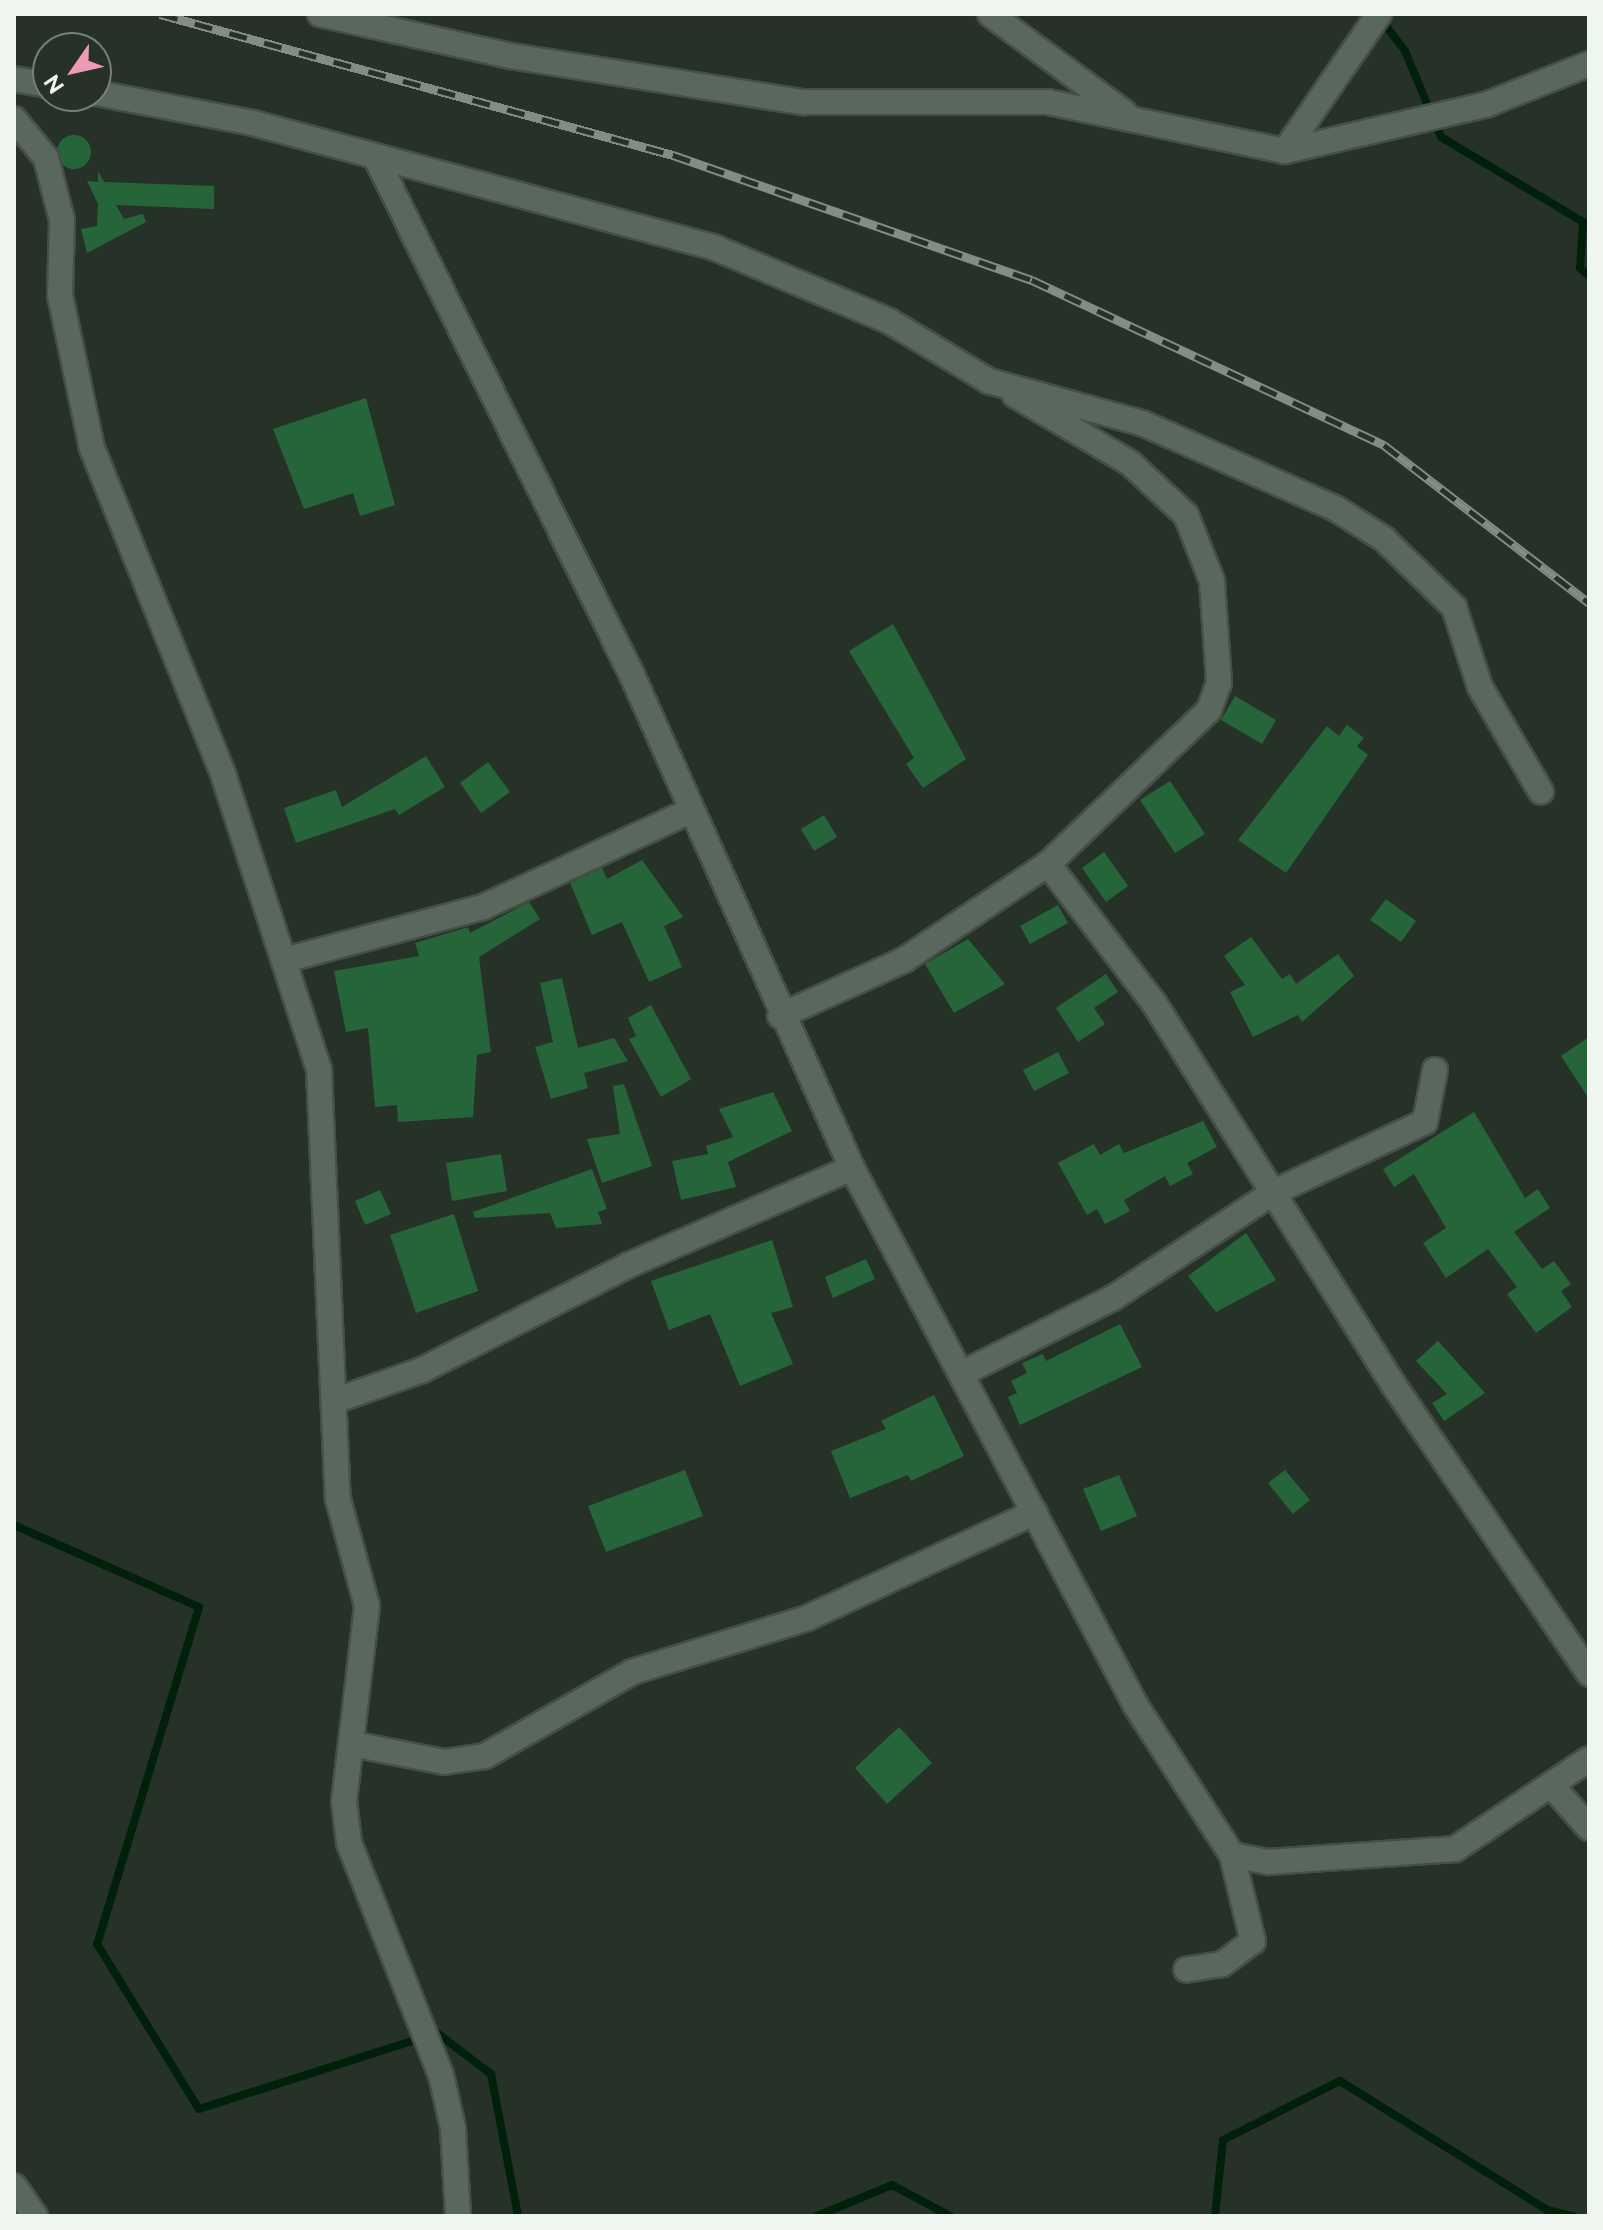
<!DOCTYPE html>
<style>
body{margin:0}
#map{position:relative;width:1603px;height:2230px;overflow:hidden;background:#263228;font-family:Raleway,sans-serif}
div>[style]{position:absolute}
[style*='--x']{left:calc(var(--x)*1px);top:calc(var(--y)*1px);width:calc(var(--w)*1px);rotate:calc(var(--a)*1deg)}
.stream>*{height:8px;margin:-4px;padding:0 4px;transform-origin:4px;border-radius:4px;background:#00200a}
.building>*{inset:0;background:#266539}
.round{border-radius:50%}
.roads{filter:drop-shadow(2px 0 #454f47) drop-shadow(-2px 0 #454f47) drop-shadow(0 2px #454f47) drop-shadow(0 -2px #454f47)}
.minor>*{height:24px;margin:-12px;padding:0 12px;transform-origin:12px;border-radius:12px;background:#5a675c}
.rail>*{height:9px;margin-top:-4.5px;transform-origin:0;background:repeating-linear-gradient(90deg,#263228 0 18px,#838d85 0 36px);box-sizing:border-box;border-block:2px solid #838d85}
span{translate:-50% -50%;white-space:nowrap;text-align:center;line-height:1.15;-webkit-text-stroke:6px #263228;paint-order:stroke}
.frame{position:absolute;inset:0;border:16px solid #eff6f0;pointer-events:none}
.north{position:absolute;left:32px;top:32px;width:80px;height:80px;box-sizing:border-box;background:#263228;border:2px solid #768078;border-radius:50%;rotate:236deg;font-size:22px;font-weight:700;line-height:32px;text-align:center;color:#eff6f0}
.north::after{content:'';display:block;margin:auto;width:28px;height:36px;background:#ef9ab8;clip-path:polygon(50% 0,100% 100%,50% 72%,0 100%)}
</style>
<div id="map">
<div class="stream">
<div style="--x:1380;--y:18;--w:41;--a:52.9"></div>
<div style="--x:1405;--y:51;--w:93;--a:67.3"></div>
<div style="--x:1441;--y:137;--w:165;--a:30.9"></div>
<div style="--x:1583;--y:222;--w:46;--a:93.7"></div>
<div style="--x:1580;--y:268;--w:12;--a:42"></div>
<div style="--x:14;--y:1525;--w:202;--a:23.9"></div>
<div style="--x:199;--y:1607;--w:352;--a:106.8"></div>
<div style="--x:97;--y:1944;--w:194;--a:58.3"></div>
<div style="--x:199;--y:2109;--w:250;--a:-17.7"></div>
<div style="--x:437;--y:2033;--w:68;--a:37.2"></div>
<div style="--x:491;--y:2074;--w:145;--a:79.2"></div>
<div style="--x:817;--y:2216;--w:81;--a:-22.5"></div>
<div style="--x:892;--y:2185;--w:66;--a:28.1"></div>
<div style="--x:1215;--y:2216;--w:76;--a:-84"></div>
<div style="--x:1223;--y:2140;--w:131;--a:-26.8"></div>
<div style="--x:1340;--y:2081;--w:244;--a:31.9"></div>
<div style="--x:1547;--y:2210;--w:28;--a:13"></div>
</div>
<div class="building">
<div class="round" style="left:57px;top:135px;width:34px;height:34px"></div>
<div style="clip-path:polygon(98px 171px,104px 182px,214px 186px,214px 209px,116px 205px,124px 219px,143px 214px,146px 222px,87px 253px,81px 229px,97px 226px,98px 204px,87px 181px,98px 182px)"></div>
<div style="clip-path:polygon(366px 398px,395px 505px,360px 516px,353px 493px,304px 509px,273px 429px)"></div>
<div style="clip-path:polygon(893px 624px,966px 759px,923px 788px,906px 764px,914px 758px,849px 651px)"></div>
<div style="clip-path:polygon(1235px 696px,1276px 720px,1262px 744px,1221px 720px)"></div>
<div style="clip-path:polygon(1347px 725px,1364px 738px,1357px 746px,1368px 755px,1286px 873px,1238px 840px,1327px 726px,1339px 736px)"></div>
<div style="clip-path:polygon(426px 756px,445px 787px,399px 815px,395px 809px,296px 843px,284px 808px,336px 790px,342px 807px)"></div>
<div style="clip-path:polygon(488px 762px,510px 792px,481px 813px,460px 783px)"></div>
<div style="clip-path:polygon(1170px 781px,1205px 834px,1175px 853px,1140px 800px)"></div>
<div style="clip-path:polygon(824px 815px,837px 837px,814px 851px,801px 829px)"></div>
<div style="clip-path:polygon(1104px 852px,1128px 886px,1106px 902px,1082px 868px)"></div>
<div style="clip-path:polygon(642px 860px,683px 917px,664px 926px,682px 967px,649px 982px,622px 922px,592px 935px,570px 883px,602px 868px,607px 879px)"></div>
<div style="clip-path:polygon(1386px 899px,1416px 921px,1401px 942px,1370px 920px)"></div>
<div style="clip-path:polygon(529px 902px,540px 919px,479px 957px,491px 1052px,477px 1055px,473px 1117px,398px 1122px,397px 1105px,375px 1107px,368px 1028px,346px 1032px,334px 971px,419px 956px,415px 943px,468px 927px,470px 933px)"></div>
<div style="clip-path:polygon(1058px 905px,1068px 923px,1030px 944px,1020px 926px)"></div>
<div style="clip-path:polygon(1251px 937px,1282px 979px,1290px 974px,1296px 984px,1338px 954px,1354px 976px,1302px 1022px,1298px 1015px,1253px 1037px,1230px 992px,1245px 985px,1224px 956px)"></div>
<div style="clip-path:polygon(968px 939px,1005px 984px,954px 1013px,925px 964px)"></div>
<div style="clip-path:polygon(1106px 974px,1118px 992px,1094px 1008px,1105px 1024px,1078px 1042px,1056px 1008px)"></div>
<div style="clip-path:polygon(562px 978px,578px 1048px,614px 1038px,628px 1061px,584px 1073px,588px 1088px,551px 1099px,535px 1047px,553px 1042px,540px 983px)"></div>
<div style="clip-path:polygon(651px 1005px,691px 1079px,661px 1097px,629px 1039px,636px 1036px,628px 1018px)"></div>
<div style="clip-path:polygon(1589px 1037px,1589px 1099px,1561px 1056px)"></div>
<div style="clip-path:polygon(1058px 1052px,1069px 1073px,1034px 1091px,1023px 1070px)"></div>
<div style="clip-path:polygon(624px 1084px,652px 1166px,602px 1183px,587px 1139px,620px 1134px,613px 1086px)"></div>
<div style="clip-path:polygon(773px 1092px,792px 1131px,728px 1162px,736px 1187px,681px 1200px,672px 1161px,708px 1154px,706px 1146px,733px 1137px,719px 1109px)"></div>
<div style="clip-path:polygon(1474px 1112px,1525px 1198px,1538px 1189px,1550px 1208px,1514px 1232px,1542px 1269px,1554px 1261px,1571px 1284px,1561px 1291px,1572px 1307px,1536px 1333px,1507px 1294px,1517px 1287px,1488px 1249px,1446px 1278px,1423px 1243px,1446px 1228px,1414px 1174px,1394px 1187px,1383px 1169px)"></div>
<div style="clip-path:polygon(1203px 1121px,1217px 1147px,1187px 1163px,1193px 1174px,1170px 1186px,1165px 1176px,1124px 1200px,1130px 1211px,1105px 1224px,1097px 1209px,1087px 1215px,1058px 1163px,1094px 1144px,1100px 1155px,1119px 1144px,1124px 1153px)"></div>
<div style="clip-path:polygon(501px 1154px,507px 1191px,452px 1201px,446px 1163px)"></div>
<div style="clip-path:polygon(592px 1169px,607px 1209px,598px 1212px,602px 1224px,556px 1228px,550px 1213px,475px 1218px,473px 1212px)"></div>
<div style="clip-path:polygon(380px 1190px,391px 1214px,365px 1225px,355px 1201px)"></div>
<div style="clip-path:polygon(454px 1214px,478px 1291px,416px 1313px,390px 1235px)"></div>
<div style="clip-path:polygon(1246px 1233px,1276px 1280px,1216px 1312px,1188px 1276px)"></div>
<div style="clip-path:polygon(772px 1240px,793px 1307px,771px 1313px,793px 1364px,740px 1386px,710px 1314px,669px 1330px,651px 1281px)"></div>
<div style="clip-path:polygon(866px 1259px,875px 1279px,833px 1298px,825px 1277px)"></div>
<div style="clip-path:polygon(1120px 1324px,1142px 1367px,1020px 1425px,1008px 1397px,1017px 1393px,1011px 1381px,1027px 1373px,1022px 1363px,1043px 1354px,1046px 1361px)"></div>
<div style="clip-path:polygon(1438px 1341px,1485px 1393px,1444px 1421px,1432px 1403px,1447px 1394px,1416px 1361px)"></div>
<div style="clip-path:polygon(934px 1395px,964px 1456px,911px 1481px,908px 1475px,850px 1498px,831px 1451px,886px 1429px,881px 1421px)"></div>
<div style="clip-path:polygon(685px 1470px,703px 1516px,606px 1552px,588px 1506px)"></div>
<div style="clip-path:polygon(1285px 1470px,1310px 1500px,1293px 1514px,1268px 1483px)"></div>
<div style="clip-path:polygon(1119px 1475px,1137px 1516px,1101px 1531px,1083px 1489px)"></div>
<div style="clip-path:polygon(899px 1727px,932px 1763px,887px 1804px,855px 1768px)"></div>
</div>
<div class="roads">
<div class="minor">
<div style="--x:320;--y:14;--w:196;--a:12.4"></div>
<div style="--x:511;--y:56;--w:296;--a:9"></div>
<div style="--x:803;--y:102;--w:245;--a:0"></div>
<div style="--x:1048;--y:102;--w:242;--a:11.7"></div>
<div style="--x:1285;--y:151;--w:208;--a:-13"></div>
<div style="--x:1488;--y:104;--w:109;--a:-21.6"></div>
<div style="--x:990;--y:14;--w:167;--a:36.3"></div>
<div style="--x:14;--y:79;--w:35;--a:10"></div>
<div style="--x:96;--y:93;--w:160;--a:10.8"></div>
<div style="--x:253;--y:123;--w:476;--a:15.1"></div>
<div style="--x:713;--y:247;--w:191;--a:22.8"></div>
<div style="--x:889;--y:321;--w:117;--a:31"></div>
<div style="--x:989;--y:381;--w:159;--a:15.4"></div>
<div style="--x:1142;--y:423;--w:211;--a:23.8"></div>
<div style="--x:1335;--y:508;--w:58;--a:32.3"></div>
<div style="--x:1384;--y:539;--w:98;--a:44.2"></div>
<div style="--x:1454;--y:607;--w:84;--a:72"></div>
<div style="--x:1480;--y:687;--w:121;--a:59.8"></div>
<div style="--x:14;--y:119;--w:50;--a:50.6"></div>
<div style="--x:46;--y:158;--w:64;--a:75.5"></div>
<div style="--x:62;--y:220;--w:75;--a:91.5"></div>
<div style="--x:60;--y:295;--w:156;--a:78.2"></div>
<div style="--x:92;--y:448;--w:354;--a:68.1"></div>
<div style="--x:224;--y:777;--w:308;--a:72"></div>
<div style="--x:319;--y:1070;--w:429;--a:87.5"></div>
<div style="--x:338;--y:1499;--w:111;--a:74.8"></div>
<div style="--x:367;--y:1606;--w:196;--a:96.7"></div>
<div style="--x:344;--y:1801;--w:42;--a:83.2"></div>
<div style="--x:349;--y:1843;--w:250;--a:68.4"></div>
<div style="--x:441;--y:2075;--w:54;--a:77.2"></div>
<div style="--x:453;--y:2128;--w:88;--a:86.7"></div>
<div style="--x:1285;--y:151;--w:166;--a:-55.5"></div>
<div style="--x:377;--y:160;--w:575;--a:63.66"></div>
<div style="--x:632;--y:675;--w:540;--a:65.95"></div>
<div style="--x:852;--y:1168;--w:608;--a:62.17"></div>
<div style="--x:1136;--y:1706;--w:177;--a:57.2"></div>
<div style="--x:1232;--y:1855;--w:89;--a:76.3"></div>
<div style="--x:1253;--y:1941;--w:39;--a:143"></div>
<div style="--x:1222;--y:1964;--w:36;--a:171"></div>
<div style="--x:1048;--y:864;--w:175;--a:52.7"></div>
<div style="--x:1154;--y:1003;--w:450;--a:57.9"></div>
<div style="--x:1393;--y:1384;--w:350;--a:55.9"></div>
<div style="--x:285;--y:960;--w:205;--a:-15"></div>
<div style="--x:483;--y:907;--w:226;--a:-24.9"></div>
<div style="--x:780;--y:1016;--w:136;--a:-24.3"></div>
<div style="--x:904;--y:960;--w:173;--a:-33.7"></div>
<div style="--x:1048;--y:864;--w:223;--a:-43.7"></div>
<div style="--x:1209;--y:710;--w:29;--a:-70"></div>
<div style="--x:1219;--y:683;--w:102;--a:-93.9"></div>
<div style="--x:1212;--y:581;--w:71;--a:-111.5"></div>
<div style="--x:1186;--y:515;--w:76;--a:-137.1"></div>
<div style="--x:1130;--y:463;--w:134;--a:-149.4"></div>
<div style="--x:963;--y:1373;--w:168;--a:-26.6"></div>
<div style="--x:1113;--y:1298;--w:193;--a:-33.4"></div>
<div style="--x:1274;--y:1192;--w:166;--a:-24.9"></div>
<div style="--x:1425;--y:1122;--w:53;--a:-79.1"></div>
<div style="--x:337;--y:1400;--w:90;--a:-19.4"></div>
<div style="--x:422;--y:1370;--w:232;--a:-26.9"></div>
<div style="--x:629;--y:1265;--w:243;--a:-23.5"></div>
<div style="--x:352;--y:1744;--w:94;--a:11.1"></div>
<div style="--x:444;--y:1762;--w:41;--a:-8.3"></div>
<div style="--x:485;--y:1756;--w:169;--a:-29.7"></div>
<div style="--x:632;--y:1672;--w:183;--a:-17.1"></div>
<div style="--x:807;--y:1618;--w:251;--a:-24.9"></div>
<div style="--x:1552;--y:1786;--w:56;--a:48.6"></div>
<div style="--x:1232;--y:1855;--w:38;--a:11"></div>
<div style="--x:1269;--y:1862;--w:186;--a:-4"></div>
<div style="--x:1455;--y:1849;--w:161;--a:-33.9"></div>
<div style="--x:14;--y:2186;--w:37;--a:55"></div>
</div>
</div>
<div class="rail">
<div style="--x:160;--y:14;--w:532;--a:15.37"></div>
<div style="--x:673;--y:155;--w:380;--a:19.2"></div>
<div style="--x:1032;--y:280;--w:389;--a:25.1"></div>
<div style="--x:1384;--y:445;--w:259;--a:37.6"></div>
</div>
<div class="frame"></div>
<div class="north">N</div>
</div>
